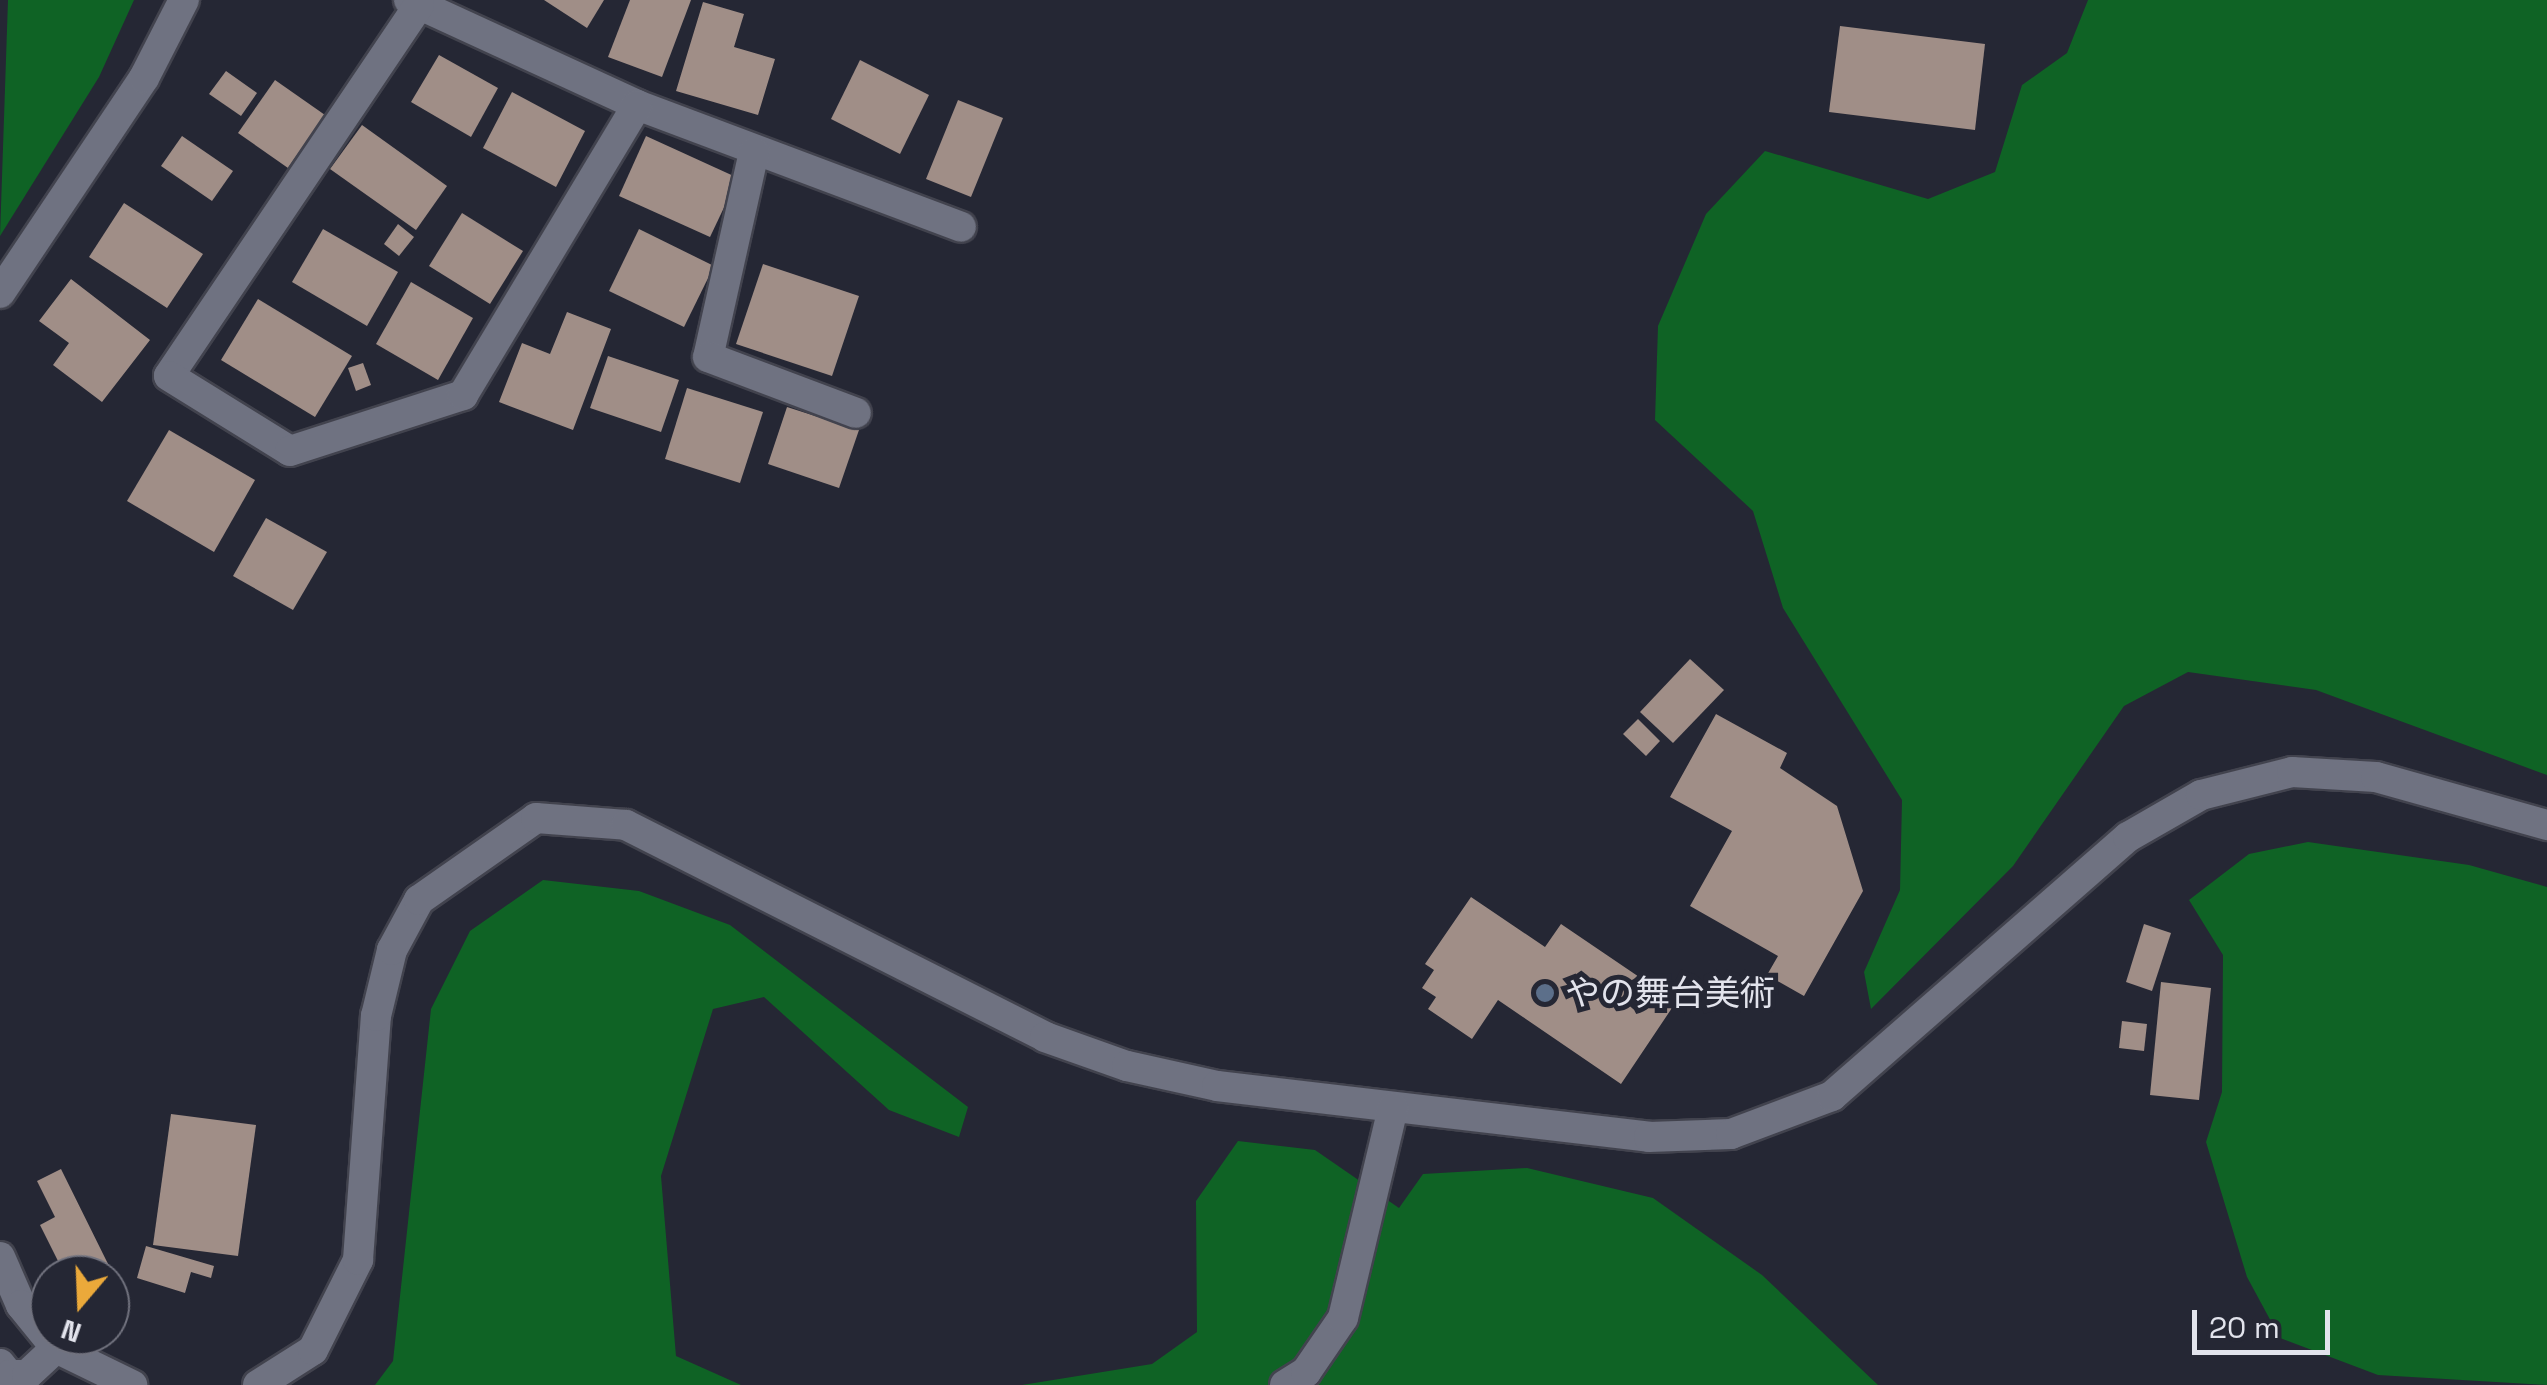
<!DOCTYPE html>
<meta charset="utf-8">
<style>
body{margin:0}
#map{position:relative;width:2547px;height:1385px;overflow:hidden;background:#252734;font-family:"Space Grotesk","Noto Sans JP",sans-serif}
div>[style]{position:absolute}
[style*='--x']{left:calc(var(--x)*1px);top:calc(var(--y)*1px);width:calc(var(--w)*1px);rotate:calc(var(--a)*1deg)}
.forest>*{inset:0;background:#0f6325}
.building>*{inset:0;background:#a08e87}
.roads{filter:drop-shadow(2px 0 #42434e) drop-shadow(-2px 0 #42434e) drop-shadow(0 2px #42434e) drop-shadow(0 -2px #42434e)}
.minor>*{height:30px;margin:-15px;padding:0 15px;transform-origin:15px;border-radius:15px;background:#6f7281}
.dots>*{width:28px;height:28px;translate:-50% -50%;box-sizing:border-box;border:5px solid #252734;border-radius:50%}
span{translate:-50% -50%;white-space:nowrap;text-align:center;line-height:1.15;-webkit-text-stroke:10px #252734;paint-order:stroke}
.poi-label{font-size:35px;color:#e2e3ec}
.left{translate:0 -50%;text-align:left}
.north{position:absolute;left:30px;top:1255px;width:100px;height:100px;box-sizing:border-box;background:#252734;border:2px solid #71727e;border-radius:50%;rotate:199deg;font-size:28px;font-weight:700;line-height:40px;text-align:center;color:#e2e3ec}
.north::after{content:'';display:block;margin:auto;width:35px;height:45px;background:#eba93a;clip-path:polygon(50% 0,100% 100%,50% 72%,0 100%)}
.scale{position:absolute;left:2192px;top:1310px;width:138px;height:45px;box-sizing:border-box;border:5px solid #e2e3ec;border-top:0;padding-left:12px;font-size:30px;line-height:35px;white-space:nowrap;color:#e2e3ec;-webkit-text-stroke:8px #252734;paint-order:stroke}
</style>
<div id="map">
<div class="forest">
<div style="clip-path:polygon(8px 0,134px 0,99px 77px,0 236px)"></div>
<div style="clip-path:polygon(2088px 0,2547px 0,2547px 775px,2316px 690px,2188px 672px,2124px 706px,2013px 866px,1871px 1009px,1864px 972px,1900px 890px,1902px 800px,1783px 608px,1753px 511px,1655px 420px,1658px 326px,1706px 214px,1765px 151px,1928px 199px,1995px 172px,2022px 85px,2067px 53px)"></div>
<div style="clip-path:polygon(2308px 842px,2469px 865px,2547px 887px,2547px 1385px,2378px 1375px,2280px 1338px,2247px 1277px,2206px 1142px,2222px 1092px,2223px 955px,2189px 900px,2249px 854px)"></div>
<div style="clip-path:polygon(543px 880px,639px 891px,730px 925px,968px 1107px,959px 1137px,889px 1110px,764px 997px,713px 1009px,661px 1176px,676px 1356px,741px 1385px,375px 1385px,393px 1361px,431px 1009px,470px 931px)"></div>
<div style="clip-path:polygon(1238px 1141px,1315px 1150px,1399px 1208px,1423px 1174px,1527px 1168px,1653px 1198px,1762px 1275px,1878px 1385px,1022px 1385px,1152px 1364px,1197px 1332px,1196px 1201px)"></div>
</div>
<div class="building">
<div style="clip-path:polygon(544px 0,604px 0,587px 28px)"></div>
<div style="clip-path:polygon(630px 0,691px 0,662px 77px,608px 57px)"></div>
<div style="clip-path:polygon(703px 2px,744px 14px,734px 47px,775px 59px,758px 115px,676px 91px)"></div>
<div style="clip-path:polygon(1840px 26px,1985px 44px,1975px 130px,1829px 112px)"></div>
<div style="clip-path:polygon(439px 55px,498px 88px,471px 137px,411px 102px)"></div>
<div style="clip-path:polygon(860px 60px,929px 95px,900px 154px,831px 119px)"></div>
<div style="clip-path:polygon(226px 71px,257px 93px,241px 116px,209px 94px)"></div>
<div style="clip-path:polygon(275px 80px,325px 115px,288px 168px,238px 133px)"></div>
<div style="clip-path:polygon(512px 92px,585px 131px,556px 187px,483px 148px)"></div>
<div style="clip-path:polygon(958px 100px,1003px 118px,971px 197px,926px 179px)"></div>
<div style="clip-path:polygon(362px 125px,447px 186px,416px 230px,330px 169px)"></div>
<div style="clip-path:polygon(182px 136px,233px 171px,212px 201px,161px 166px)"></div>
<div style="clip-path:polygon(646px 136px,738px 178px,710px 237px,619px 196px)"></div>
<div style="clip-path:polygon(124px 203px,203px 254px,167px 308px,89px 257px)"></div>
<div style="clip-path:polygon(462px 213px,523px 251px,490px 304px,429px 266px)"></div>
<div style="clip-path:polygon(398px 224px,414px 237px,399px 256px,384px 244px)"></div>
<div style="clip-path:polygon(323px 229px,398px 272px,367px 326px,292px 282px)"></div>
<div style="clip-path:polygon(639px 229px,714px 266px,684px 327px,609px 291px)"></div>
<div style="clip-path:polygon(763px 264px,859px 296px,832px 376px,736px 344px)"></div>
<div style="clip-path:polygon(71px 279px,150px 340px,102px 402px,53px 365px,69px 343px,39px 321px)"></div>
<div style="clip-path:polygon(411px 282px,473px 318px,438px 380px,376px 344px)"></div>
<div style="clip-path:polygon(258px 299px,352px 356px,315px 417px,221px 360px)"></div>
<div style="clip-path:polygon(567px 312px,611px 329px,573px 430px,499px 402px,522px 343px,550px 354px)"></div>
<div style="clip-path:polygon(608px 356px,679px 380px,661px 432px,590px 408px)"></div>
<div style="clip-path:polygon(363px 363px,371px 385px,356px 391px,348px 368px)"></div>
<div style="clip-path:polygon(687px 388px,763px 412px,740px 483px,665px 459px)"></div>
<div style="clip-path:polygon(787px 407px,859px 430px,839px 488px,768px 464px)"></div>
<div style="clip-path:polygon(169px 430px,255px 480px,214px 552px,127px 501px)"></div>
<div style="clip-path:polygon(266px 518px,327px 552px,293px 610px,233px 576px)"></div>
<div style="clip-path:polygon(1690px 659px,1724px 690px,1673px 743px,1640px 712px)"></div>
<div style="clip-path:polygon(1716px 714px,1787px 753px,1780px 768px,1837px 806px,1863px 891px,1804px 996px,1767px 975px,1778px 956px,1690px 906px,1732px 831px,1670px 797px)"></div>
<div style="clip-path:polygon(1638px 719px,1660px 741px,1646px 756px,1623px 734px)"></div>
<div style="clip-path:polygon(1471px 897px,1545px 947px,1561px 924px,1676px 1002px,1621px 1084px,1498px 1000px,1472px 1039px,1428px 1009px,1436px 997px,1422px 988px,1434px 970px,1425px 964px)"></div>
<div style="clip-path:polygon(2144px 924px,2171px 933px,2152px 991px,2126px 982px)"></div>
<div style="clip-path:polygon(2161px 982px,2211px 988px,2199px 1100px,2150px 1095px)"></div>
<div style="clip-path:polygon(2122px 1021px,2147px 1024px,2144px 1051px,2119px 1048px)"></div>
<div style="clip-path:polygon(171px 1114px,256px 1125px,238px 1256px,153px 1245px)"></div>
<div style="clip-path:polygon(61px 1169px,112px 1272px,105px 1275px,65px 1275px,40px 1225px,55px 1217px,37px 1181px)"></div>
<div style="clip-path:polygon(146px 1246px,214px 1266px,211px 1278px,191px 1272px,185px 1293px,137px 1278px)"></div>
</div>
<div class="roads">
<div class="minor">
<div style="--x:409;--y:0;--w:251;--a:24.7"></div>
<div style="--x:637;--y:105;--w:346;--a:20.6"></div>
<div style="--x:419;--y:5;--w:447;--a:124"></div>
<div style="--x:169;--y:376;--w:142;--a:31.8"></div>
<div style="--x:290;--y:451;--w:182;--a:-17.9"></div>
<div style="--x:463;--y:395;--w:338;--a:-59"></div>
<div style="--x:754;--y:152;--w:210;--a:102.6"></div>
<div style="--x:708;--y:357;--w:158;--a:20.7"></div>
<div style="--x:0;--y:293;--w:259;--a:-56.2"></div>
<div style="--x:144;--y:78;--w:88;--a:-62.9"></div>
<div style="--x:0;--y:1257;--w:52;--a:66.4"></div>
<div style="--x:21;--y:1305;--w:55;--a:50.9"></div>
<div style="--x:56;--y:1348;--w:85;--a:26"></div>
<div style="--x:0;--y:1364;--w:14;--a:51"></div>
<div style="--x:9;--y:1375;--w:18;--a:0"></div>
<div style="--x:27;--y:1375;--w:40;--a:-43"></div>
<div style="--x:258;--y:1385;--w:65;--a:-32.5"></div>
<div style="--x:313;--y:1350;--w:101;--a:-63.4"></div>
<div style="--x:358;--y:1260;--w:245;--a:-85.8"></div>
<div style="--x:376;--y:1016;--w:68;--a:-76.4"></div>
<div style="--x:392;--y:950;--w:57;--a:-61.6"></div>
<div style="--x:419;--y:900;--w:143;--a:-35"></div>
<div style="--x:536;--y:818;--w:90;--a:4.4"></div>
<div style="--x:626;--y:825;--w:470;--a:26.8"></div>
<div style="--x:1045;--y:1037;--w:87;--a:19.5"></div>
<div style="--x:1127;--y:1066;--w:92;--a:12.5"></div>
<div style="--x:1217;--y:1086;--w:435;--a:6.7"></div>
<div style="--x:1649;--y:1137;--w:82;--a:-2.1"></div>
<div style="--x:1731;--y:1134;--w:108;--a:-20.6"></div>
<div style="--x:1832;--y:1096;--w:393;--a:-41.2"></div>
<div style="--x:2128;--y:837;--w:84;--a:-29.9"></div>
<div style="--x:2201;--y:795;--w:94;--a:-14.2"></div>
<div style="--x:2292;--y:772;--w:84;--a:3.4"></div>
<div style="--x:2376;--y:777;--w:178;--a:15.7"></div>
<div style="--x:1285;--y:1385;--w:25;--a:-32"></div>
<div style="--x:1306;--y:1372;--w:65;--a:-55.6"></div>
<div style="--x:1343;--y:1318;--w:216;--a:-76.6"></div>
</div>
</div>
<div class="dots">
<div style="left:1545px;top:993px;background:#5c6f8a"></div>
</div>
<div class="poi-label">
<span class="left" style="left:1565px;top:993px">やの舞台美術</span>
</div>
<div class="north">N</div>
<div class="scale">20 m</div>
</div>
